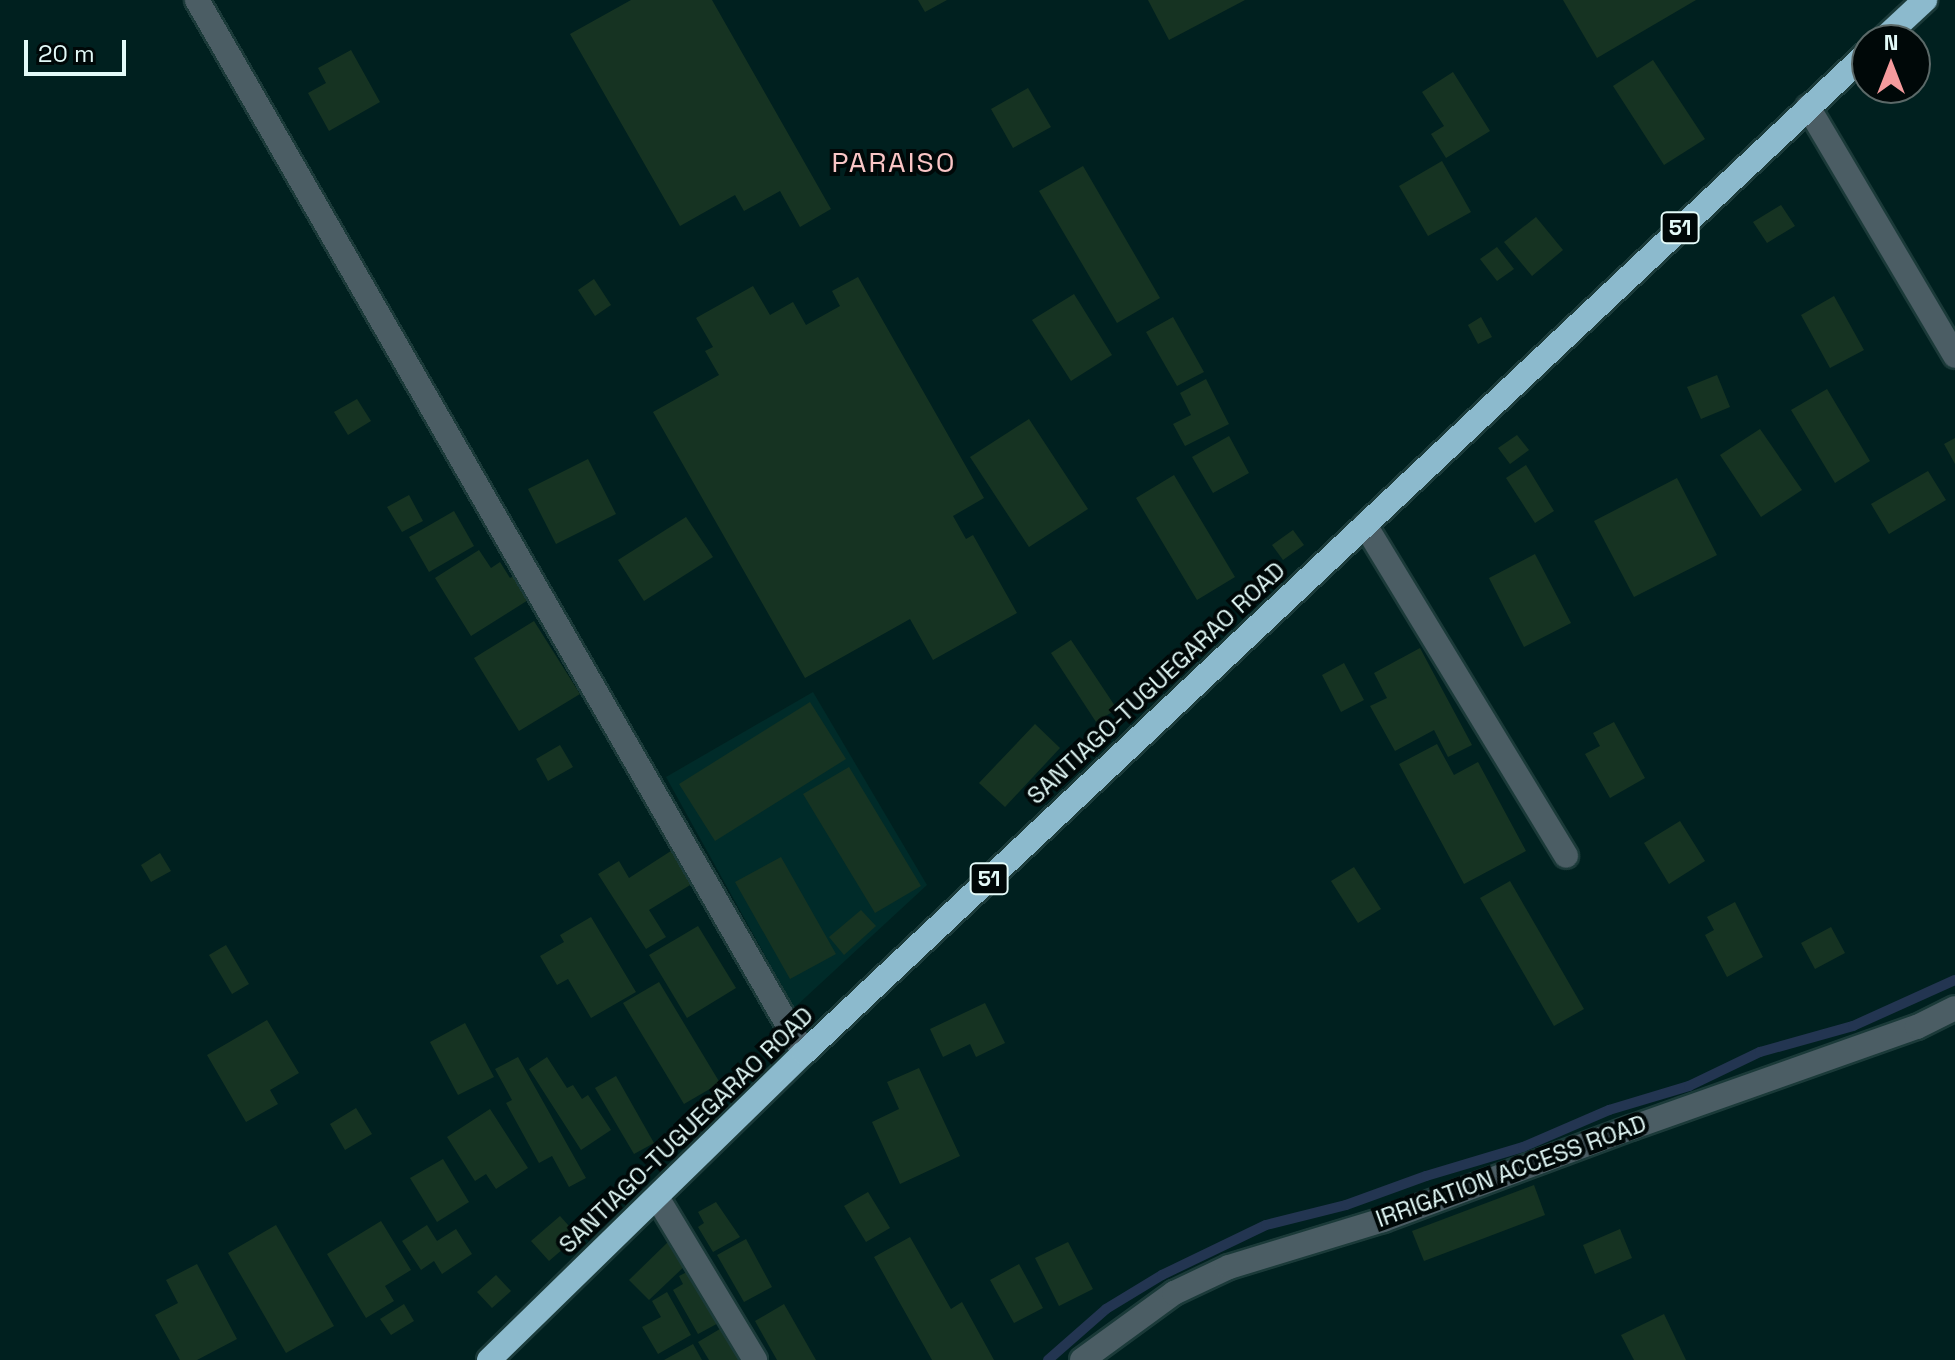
<!DOCTYPE html>
<style>
body{margin:0}
#map{position:relative;width:1955px;height:1360px;overflow:hidden;background:#00201f;font-family:"Space Grotesk",sans-serif}
div>[style]{position:absolute}
[style*='--x']{left:calc(var(--x)*1px);top:calc(var(--y)*1px);width:calc(var(--w)*1px);rotate:calc(var(--a)*1deg)}
.built>*{inset:0;background:#002b29}
.stream>*{height:10px;margin:-5px;padding:0 5px;transform-origin:5px;border-radius:5px;background:#233551}
.building>*{inset:0;background:#163322}
.roads{filter:drop-shadow(2px 0 #1b3a39) drop-shadow(-2px 0 #1b3a39) drop-shadow(0 2px #1b3a39) drop-shadow(0 -2px #1b3a39)}
.minor>*{height:24px;margin:-12px;padding:0 12px;transform-origin:12px;border-radius:12px;background:#4b5d64}
.highway>*{height:24px;margin:-12px;padding:0 12px;transform-origin:12px;border-radius:12px;background:#8cbacd}
span{translate:-50% -50%;white-space:nowrap;text-align:center;line-height:1.15;-webkit-text-stroke:8px #000808;paint-order:stroke}
.shield-label span{padding:2px 6px;background:#000808;border:2px solid;border-radius:6px;-webkit-text-stroke-width:0}
.shield-label{font-size:22px;color:#e3faf8;font-weight:700}
.street-label{font-size:24px;color:#e3faf8}
.quarter-label{font-size:28px;color:#fac6c6;letter-spacing:2px}
.north{position:absolute;left:1851px;top:24px;width:80px;height:80px;box-sizing:border-box;background:#000808;border:2px solid #5b6968;border-radius:50%;rotate:0deg;font-size:22px;font-weight:700;line-height:32px;text-align:center;color:#e3faf8}
.north::after{content:'';display:block;margin:auto;width:28px;height:36px;background:#f59b9d;clip-path:polygon(50% 0,100% 100%,50% 72%,0 100%)}
.scale{position:absolute;left:24px;top:40px;width:102px;height:36px;box-sizing:border-box;border:4px solid #e3faf8;border-top:0;padding-left:10px;font-size:24px;line-height:28px;white-space:nowrap;color:#e3faf8;-webkit-text-stroke:6px #000808;paint-order:stroke}
</style>
<div id="map">
<div class="built">
<div style="clip-path:polygon(813px 692px,927px 885px,794px 1008px,666px 777px)"></div>
</div>
<div class="stream">
<div style="--x:1048;--y:1360;--w:77;--a:-41.3"></div>
<div style="--x:1106;--y:1309;--w:66;--a:-31.3"></div>
<div style="--x:1162;--y:1275;--w:115;--a:-25.7"></div>
<div style="--x:1266;--y:1225;--w:82;--a:-14"></div>
<div style="--x:1346;--y:1205;--w:85;--a:-19.9"></div>
<div style="--x:1426;--y:1176;--w:101;--a:-16.6"></div>
<div style="--x:1523;--y:1147;--w:94;--a:-23.3"></div>
<div style="--x:1609;--y:1110;--w:84;--a:-16.7"></div>
<div style="--x:1689;--y:1086;--w:79;--a:-25.6"></div>
<div style="--x:1760;--y:1052;--w:97;--a:-15.6"></div>
<div style="--x:1853;--y:1026;--w:112;--a:-24.3"></div>
</div>
<div class="building">
<div style="clip-path:polygon(631px 0,712px 0,831px 209px,800px 227px,780px 191px,744px 211px,735px 195px,680px 226px,570px 34px)"></div>
<div style="clip-path:polygon(918px 0,947px 0,925px 12px)"></div>
<div style="clip-path:polygon(1148px 0,1245px 0,1169px 40px)"></div>
<div style="clip-path:polygon(1563px 0,1696px 0,1597px 58px)"></div>
<div style="clip-path:polygon(351px 50px,380px 102px,329px 131px,308px 93px,326px 83px,318px 68px)"></div>
<div style="clip-path:polygon(1653px 60px,1705px 139px,1664px 165px,1613px 86px)"></div>
<div style="clip-path:polygon(1453px 72px,1490px 131px,1446px 158px,1431px 134px,1444px 126px,1422px 92px)"></div>
<div style="clip-path:polygon(1028px 88px,1051px 127px,1013px 148px,991px 109px)"></div>
<div style="clip-path:polygon(1442px 161px,1471px 212px,1428px 236px,1399px 186px)"></div>
<div style="clip-path:polygon(1083px 166px,1160px 298px,1117px 323px,1039px 191px)"></div>
<div style="clip-path:polygon(1781px 205px,1795px 226px,1767px 243px,1753px 222px)"></div>
<div style="clip-path:polygon(1536px 217px,1563px 250px,1532px 276px,1504px 242px)"></div>
<div style="clip-path:polygon(1497px 247px,1514px 269px,1497px 281px,1480px 259px)"></div>
<div style="clip-path:polygon(858px 277px,984px 498px,953px 516px,966px 539px,973px 535px,1017px 613px,933px 660px,910px 619px,805px 678px,653px 412px,719px 375px,705px 351px,713px 347px,696px 318px,753px 286px,770px 315px,793px 302px,806px 325px,840px 306px,832px 291px)"></div>
<div style="clip-path:polygon(594px 279px,611px 305px,595px 316px,578px 290px)"></div>
<div style="clip-path:polygon(1074px 294px,1112px 355px,1071px 381px,1032px 320px)"></div>
<div style="clip-path:polygon(1834px 296px,1864px 350px,1830px 368px,1801px 315px)"></div>
<div style="clip-path:polygon(1173px 317px,1204px 372px,1177px 386px,1146px 332px)"></div>
<div style="clip-path:polygon(1481px 317px,1492px 337px,1478px 344px,1468px 325px)"></div>
<div style="clip-path:polygon(1717px 375px,1730px 407px,1701px 419px,1687px 387px)"></div>
<div style="clip-path:polygon(1206px 379px,1229px 424px,1185px 446px,1173px 424px,1191px 415px,1180px 393px)"></div>
<div style="clip-path:polygon(1827px 389px,1870px 461px,1835px 483px,1791px 410px)"></div>
<div style="clip-path:polygon(357px 399px,371px 421px,348px 435px,334px 412px)"></div>
<div style="clip-path:polygon(1029px 419px,1088px 509px,1029px 547px,970px 457px)"></div>
<div style="clip-path:polygon(1760px 429px,1802px 490px,1761px 517px,1720px 455px)"></div>
<div style="clip-path:polygon(1517px 435px,1529px 450px,1510px 464px,1498px 448px)"></div>
<div style="clip-path:polygon(1229px 436px,1249px 473px,1213px 493px,1192px 457px)"></div>
<div style="clip-path:polygon(1955px 438px,1955px 464px,1944px 444px)"></div>
<div style="clip-path:polygon(588px 459px,616px 514px,556px 544px,528px 489px)"></div>
<div style="clip-path:polygon(1526px 465px,1554px 511px,1535px 523px,1506px 478px)"></div>
<div style="clip-path:polygon(1928px 471px,1946px 500px,1889px 534px,1871px 504px)"></div>
<div style="clip-path:polygon(1174px 475px,1235px 577px,1197px 600px,1136px 498px)"></div>
<div style="clip-path:polygon(1677px 478px,1717px 555px,1634px 597px,1594px 521px)"></div>
<div style="clip-path:polygon(409px 495px,423px 521px,402px 532px,387px 507px)"></div>
<div style="clip-path:polygon(454px 511px,474px 546px,429px 572px,409px 537px)"></div>
<div style="clip-path:polygon(686px 517px,713px 557px,644px 601px,618px 560px)"></div>
<div style="clip-path:polygon(1293px 530px,1304px 545px,1283px 560px,1272px 545px)"></div>
<div style="clip-path:polygon(479px 550px,491px 568px,500px 562px,510px 578px,518px 574px,533px 597px,471px 636px,435px 578px)"></div>
<div style="clip-path:polygon(1535px 554px,1571px 623px,1524px 647px,1489px 578px)"></div>
<div style="clip-path:polygon(534px 621px,580px 694px,519px 731px,474px 658px)"></div>
<div style="clip-path:polygon(1071px 640px,1117px 709px,1096px 722px,1051px 653px)"></div>
<div style="clip-path:polygon(1420px 648px,1472px 745px,1448px 757px,1434px 730px,1395px 751px,1370px 706px,1387px 698px,1374px 673px)"></div>
<div style="clip-path:polygon(1344px 663px,1364px 700px,1341px 712px,1322px 675px)"></div>
<div style="clip-path:polygon(810px 702px,846px 759px,715px 841px,679px 784px)"></div>
<div style="clip-path:polygon(1614px 722px,1645px 778px,1610px 798px,1585px 754px,1600px 746px,1593px 733px)"></div>
<div style="clip-path:polygon(1035px 724px,1060px 748px,1005px 807px,979px 783px)"></div>
<div style="clip-path:polygon(1437px 744px,1454px 775px,1478px 762px,1526px 851px,1464px 884px,1399px 764px)"></div>
<div style="clip-path:polygon(560px 745px,573px 767px,548px 781px,536px 759px)"></div>
<div style="clip-path:polygon(849px 767px,921px 886px,875px 913px,803px 794px)"></div>
<div style="clip-path:polygon(1680px 821px,1705px 861px,1669px 884px,1644px 843px)"></div>
<div style="clip-path:polygon(674px 849px,695px 882px,649px 910px,666px 937px,646px 949px,598px 874px,619px 861px,629px 878px)"></div>
<div style="clip-path:polygon(160px 853px,171px 871px,151px 882px,141px 865px)"></div>
<div style="clip-path:polygon(781px 857px,836px 954px,790px 979px,735px 882px)"></div>
<div style="clip-path:polygon(1354px 867px,1381px 909px,1358px 923px,1331px 881px)"></div>
<div style="clip-path:polygon(1510px 881px,1584px 1009px,1554px 1026px,1480px 898px)"></div>
<div style="clip-path:polygon(1735px 902px,1763px 957px,1727px 977px,1705px 935px,1714px 930px,1707px 917px)"></div>
<div style="clip-path:polygon(861px 910px,876px 926px,844px 955px,829px 937px)"></div>
<div style="clip-path:polygon(591px 917px,636px 992px,591px 1018px,568px 979px,557px 985px,540px 956px,564px 942px,560px 935px)"></div>
<div style="clip-path:polygon(698px 926px,736px 988px,687px 1018px,649px 955px)"></div>
<div style="clip-path:polygon(1831px 927px,1845px 953px,1815px 969px,1801px 943px)"></div>
<div style="clip-path:polygon(226px 945px,249px 984px,232px 994px,209px 955px)"></div>
<div style="clip-path:polygon(659px 982px,720px 1083px,684px 1104px,623px 1003px)"></div>
<div style="clip-path:polygon(985px 1003px,1005px 1043px,976px 1057px,970px 1044px,943px 1057px,930px 1029px)"></div>
<div style="clip-path:polygon(267px 1020px,299px 1073px,270px 1090px,278px 1104px,246px 1122px,207px 1055px)"></div>
<div style="clip-path:polygon(465px 1023px,494px 1077px,458px 1095px,430px 1042px)"></div>
<div style="clip-path:polygon(518px 1057px,586px 1178px,569px 1187px,552px 1156px,539px 1163px,506px 1103px,512px 1100px,495px 1069px)"></div>
<div style="clip-path:polygon(547px 1057px,567px 1088px,573px 1085px,582px 1099px,588px 1095px,611px 1130px,581px 1150px,529px 1069px)"></div>
<div style="clip-path:polygon(919px 1068px,960px 1156px,900px 1184px,872px 1122px,899px 1109px,887px 1082px)"></div>
<div style="clip-path:polygon(616px 1076px,654px 1143px,634px 1154px,595px 1088px)"></div>
<div style="clip-path:polygon(356px 1108px,372px 1134px,345px 1150px,330px 1124px)"></div>
<div style="clip-path:polygon(490px 1109px,528px 1168px,496px 1189px,486px 1174px,475px 1181px,447px 1137px)"></div>
<div style="clip-path:polygon(443px 1159px,469px 1202px,437px 1222px,410px 1178px)"></div>
<div style="clip-path:polygon(1534px 1185px,1545px 1215px,1424px 1261px,1412px 1231px)"></div>
<div style="clip-path:polygon(868px 1192px,890px 1228px,866px 1242px,844px 1206px)"></div>
<div style="clip-path:polygon(716px 1202px,740px 1237px,713px 1252px,698px 1227px,704px 1223px,698px 1212px)"></div>
<div style="clip-path:polygon(560px 1216px,578px 1236px,549px 1261px,531px 1241px)"></div>
<div style="clip-path:polygon(381px 1221px,411px 1270px,385px 1286px,394px 1301px,366px 1318px,327px 1254px)"></div>
<div style="clip-path:polygon(276px 1225px,334px 1326px,286px 1353px,228px 1253px)"></div>
<div style="clip-path:polygon(427px 1225px,437px 1241px,456px 1229px,472px 1254px,442px 1274px,434px 1261px,421px 1270px,402px 1241px)"></div>
<div style="clip-path:polygon(1620px 1229px,1632px 1258px,1595px 1274px,1583px 1245px)"></div>
<div style="clip-path:polygon(910px 1237px,951px 1309px,962px 1302px,994px 1360px,932px 1360px,874px 1257px)"></div>
<div style="clip-path:polygon(746px 1239px,772px 1287px,744px 1302px,717px 1255px)"></div>
<div style="clip-path:polygon(669px 1241px,689px 1262px,649px 1300px,629px 1280px)"></div>
<div style="clip-path:polygon(1068px 1242px,1093px 1289px,1059px 1306px,1035px 1258px)"></div>
<div style="clip-path:polygon(197px 1264px,237px 1339px,197px 1360px,180px 1360px,155px 1315px,178px 1303px,166px 1280px)"></div>
<div style="clip-path:polygon(1019px 1264px,1043px 1308px,1014px 1323px,990px 1280px)"></div>
<div style="clip-path:polygon(695px 1268px,724px 1320px,698px 1334px,673px 1290px,683px 1284px,679px 1276px)"></div>
<div style="clip-path:polygon(496px 1275px,511px 1291px,492px 1308px,477px 1292px)"></div>
<div style="clip-path:polygon(667px 1292px,691px 1335px,658px 1354px,642px 1327px,661px 1317px,652px 1301px)"></div>
<div style="clip-path:polygon(404px 1304px,414px 1321px,391px 1335px,380px 1319px)"></div>
<div style="clip-path:polygon(784px 1304px,816px 1360px,777px 1360px,755px 1321px)"></div>
<div style="clip-path:polygon(1664px 1314px,1686px 1360px,1634px 1360px,1621px 1335px)"></div>
<div style="clip-path:polygon(730px 1323px,750px 1360px,709px 1360px,698px 1342px)"></div>
<div style="clip-path:polygon(693px 1344px,702px 1360px,664px 1360px)"></div>
</div>
<div class="roads">
<div class="minor">
<div style="--x:197;--y:0;--w:1215;--a:60.04"></div>
<div style="--x:1808;--y:107;--w:289;--a:59.4"></div>
<div style="--x:1365;--y:525;--w:387;--a:58.7"></div>
<div style="--x:658;--y:1199;--w:188;--a:58.9"></div>
<div style="--x:1082;--y:1360;--w:114;--a:-36.1"></div>
<div style="--x:1174;--y:1293;--w:61;--a:-25.3"></div>
<div style="--x:1229;--y:1267;--w:161;--a:-17"></div>
<div style="--x:1383;--y:1220;--w:265;--a:-20.4"></div>
<div style="--x:1631;--y:1128;--w:303;--a:-19.5"></div>
<div style="--x:1917;--y:1027;--w:42;--a:-26.6"></div>
</div>
<div class="highway">
<div style="--x:1882;--y:40;--w:59;--a:-42.9"></div>
<div style="--x:489;--y:1360;--w:440;--a:-44.3"></div>
<div style="--x:804;--y:1053;--w:1459;--a:-43.25"></div>
</div>
</div>
<div class="shield-label">
<span style="left:1680px;top:228px">51</span>
<span style="left:989px;top:879px">51</span>
</div>
<div class="street-label">
<span style="left:1156px;top:683px;rotate:-43deg">SANTIAGO-TUGUEGARAO ROAD</span>
<span style="left:686px;top:1130px;rotate:-44deg">SANTIAGO-TUGUEGARAO ROAD</span>
<span style="left:1511px;top:1171px;rotate:-20deg">IRRIGATION ACCESS ROAD</span>
</div>
<div class="quarter-label">
<span style="left:894px;top:162px">PARAISO</span>
</div>
<div class="north">N</div>
<div class="scale">20 m</div>
</div>
